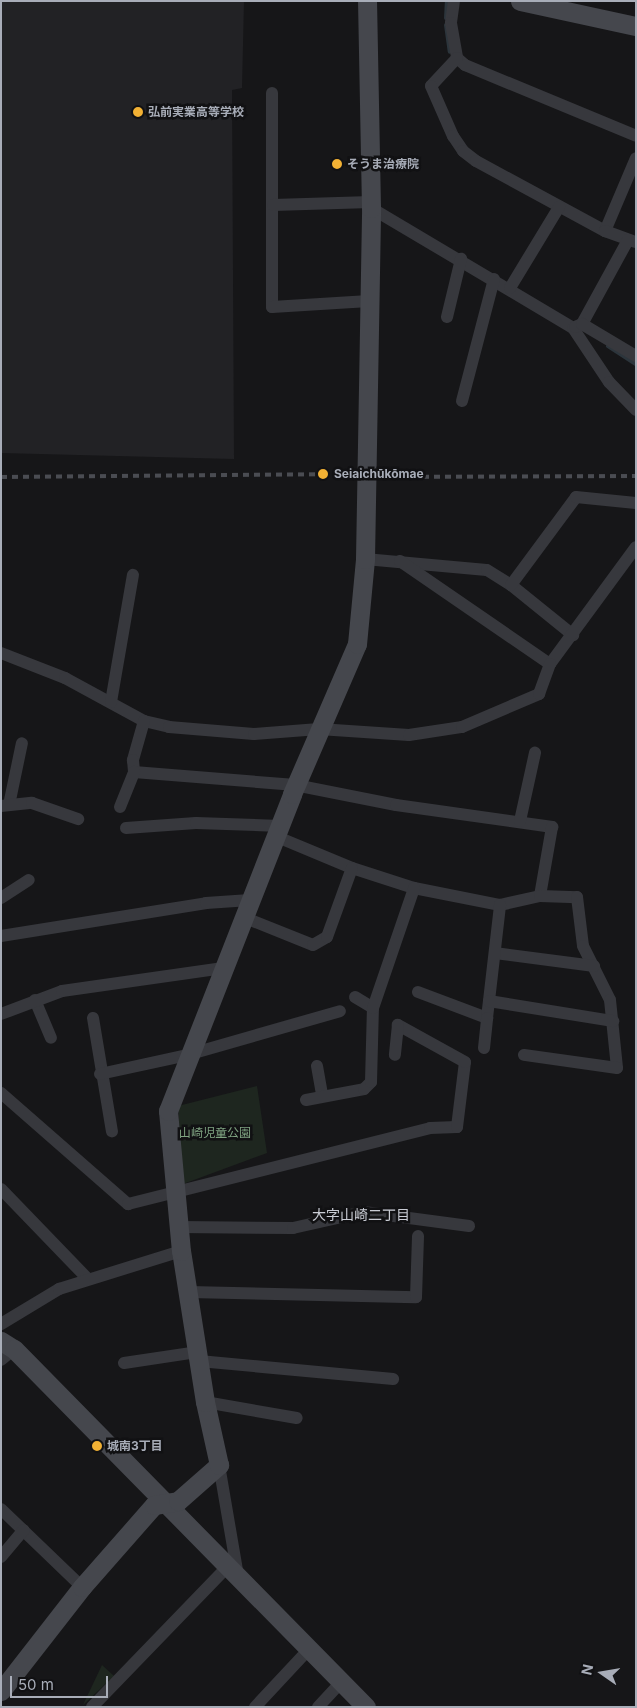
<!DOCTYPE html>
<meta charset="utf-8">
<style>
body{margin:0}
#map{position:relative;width:637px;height:1708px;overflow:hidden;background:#161618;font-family:Inter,"Noto Sans JP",sans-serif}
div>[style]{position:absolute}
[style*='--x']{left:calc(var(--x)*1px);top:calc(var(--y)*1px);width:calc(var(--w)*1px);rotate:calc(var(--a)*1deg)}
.built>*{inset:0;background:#222225}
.green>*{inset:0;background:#1e261f}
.stream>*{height:4px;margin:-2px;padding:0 2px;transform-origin:2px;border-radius:2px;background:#2c353c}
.street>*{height:12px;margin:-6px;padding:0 6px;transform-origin:6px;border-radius:6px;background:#37383d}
.secondary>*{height:19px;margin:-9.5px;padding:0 9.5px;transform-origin:9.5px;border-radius:9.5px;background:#45474d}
.rail>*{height:4px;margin-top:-2px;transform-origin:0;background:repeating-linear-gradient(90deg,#4a4c52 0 6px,transparent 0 11px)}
.dots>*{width:14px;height:14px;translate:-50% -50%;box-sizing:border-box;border:2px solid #111113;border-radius:50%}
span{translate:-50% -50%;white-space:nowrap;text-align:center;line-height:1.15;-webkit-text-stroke:5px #111113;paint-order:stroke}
.poi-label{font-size:12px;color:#a8adb8;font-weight:700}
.left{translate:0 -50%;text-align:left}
.park-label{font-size:12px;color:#7fa381}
.neighbourhood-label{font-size:14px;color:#c9ccd4}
.frame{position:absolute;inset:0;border:2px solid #a8adb8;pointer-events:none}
.north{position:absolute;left:577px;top:1648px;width:50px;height:50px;-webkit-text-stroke:4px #111113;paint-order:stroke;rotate:283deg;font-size:14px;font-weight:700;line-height:20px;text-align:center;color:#a8adb8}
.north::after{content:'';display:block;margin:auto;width:18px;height:22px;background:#a8adb8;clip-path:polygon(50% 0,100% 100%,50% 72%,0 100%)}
.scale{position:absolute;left:10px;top:1676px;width:98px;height:22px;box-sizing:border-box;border:2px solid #a8adb8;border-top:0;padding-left:6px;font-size:15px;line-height:18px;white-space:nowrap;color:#a8adb8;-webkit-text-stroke:4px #111113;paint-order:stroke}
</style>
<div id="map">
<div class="built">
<div style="clip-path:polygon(1px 1px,244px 1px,242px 88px,232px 90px,234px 459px,1px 453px)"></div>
</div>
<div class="green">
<div style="clip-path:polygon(257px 1086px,267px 1153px,183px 1184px,178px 1106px)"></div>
<div style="clip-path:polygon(102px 1665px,114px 1676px,83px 1705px)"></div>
</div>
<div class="stream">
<div style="--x:446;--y:18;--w:17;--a:-87"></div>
<div style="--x:446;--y:25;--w:27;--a:82"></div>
<div style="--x:608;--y:346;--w:33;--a:33"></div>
</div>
<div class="street">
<div style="--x:454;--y:1;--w:22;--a:98"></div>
<div style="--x:451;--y:23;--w:36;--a:80"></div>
<div style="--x:457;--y:58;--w:11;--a:41"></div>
<div style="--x:465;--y:65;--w:185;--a:22.5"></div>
<div style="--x:457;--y:58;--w:38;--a:133"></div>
<div style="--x:431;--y:86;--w:55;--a:66.3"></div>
<div style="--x:453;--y:136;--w:18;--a:56"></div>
<div style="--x:463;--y:151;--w:16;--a:38"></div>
<div style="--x:476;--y:161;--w:147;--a:28.5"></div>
<div style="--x:605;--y:231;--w:79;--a:-67"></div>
<div style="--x:272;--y:93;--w:214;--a:90"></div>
<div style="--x:272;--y:307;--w:97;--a:-3.5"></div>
<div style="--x:273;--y:205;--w:98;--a:-1.8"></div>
<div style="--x:371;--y:208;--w:235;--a:30.7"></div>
<div style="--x:573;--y:328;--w:65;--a:56.3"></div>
<div style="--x:609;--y:382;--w:39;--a:46"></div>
<div style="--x:605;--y:231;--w:32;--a:20"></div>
<div style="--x:510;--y:288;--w:95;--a:-58.8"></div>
<div style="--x:447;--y:317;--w:60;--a:-76.4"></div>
<div style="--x:582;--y:324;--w:96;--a:-61.3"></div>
<div style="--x:575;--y:327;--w:8;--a:-23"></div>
<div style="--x:582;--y:324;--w:63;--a:30.7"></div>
<div style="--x:462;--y:401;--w:126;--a:-75.3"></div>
<div style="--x:365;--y:559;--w:122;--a:5.2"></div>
<div style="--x:487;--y:570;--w:28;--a:32"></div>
<div style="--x:511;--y:585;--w:80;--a:38.9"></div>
<div style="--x:400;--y:561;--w:182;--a:34.5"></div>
<div style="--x:550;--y:664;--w:145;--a:-53.7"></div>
<div style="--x:511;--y:585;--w:109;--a:-53.5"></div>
<div style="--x:576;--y:497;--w:60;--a:5.7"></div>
<div style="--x:1;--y:653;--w:69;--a:21.3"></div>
<div style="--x:65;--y:678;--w:90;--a:28.6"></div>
<div style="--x:144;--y:721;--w:26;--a:13"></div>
<div style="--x:169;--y:727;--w:85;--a:4.7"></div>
<div style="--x:254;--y:734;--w:65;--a:-4.4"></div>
<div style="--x:319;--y:729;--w:90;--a:3.8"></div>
<div style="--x:409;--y:735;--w:54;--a:-8.6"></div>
<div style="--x:462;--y:727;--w:84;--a:-23.2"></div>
<div style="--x:539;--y:694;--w:32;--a:-70"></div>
<div style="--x:111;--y:702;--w:129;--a:-80.2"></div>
<div style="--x:144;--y:721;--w:41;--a:105.8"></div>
<div style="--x:133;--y:760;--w:12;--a:85"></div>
<div style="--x:134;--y:772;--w:162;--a:4.6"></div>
<div style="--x:295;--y:785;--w:103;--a:11.2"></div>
<div style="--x:396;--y:805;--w:158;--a:8"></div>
<div style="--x:552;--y:827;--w:70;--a:99.9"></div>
<div style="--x:9;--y:805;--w:63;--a:-78.2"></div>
<div style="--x:1;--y:806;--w:31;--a:-6"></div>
<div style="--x:32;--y:803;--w:49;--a:19.2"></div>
<div style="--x:120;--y:807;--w:38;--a:-68"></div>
<div style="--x:520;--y:821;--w:70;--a:-77.6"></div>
<div style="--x:126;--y:828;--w:70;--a:-4.1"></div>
<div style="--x:196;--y:823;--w:84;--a:2"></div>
<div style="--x:275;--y:836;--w:83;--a:22.6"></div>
<div style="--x:352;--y:868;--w:65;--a:17.9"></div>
<div style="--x:414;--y:888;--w:88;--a:11.2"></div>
<div style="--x:500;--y:905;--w:41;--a:-12.7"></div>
<div style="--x:540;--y:896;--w:37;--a:2"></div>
<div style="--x:577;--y:897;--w:49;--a:83"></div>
<div style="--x:583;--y:946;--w:60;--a:63.4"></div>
<div style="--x:610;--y:1000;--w:68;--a:84.1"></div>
<div style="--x:617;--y:1068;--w:94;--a:-172"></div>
<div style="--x:1;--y:898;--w:33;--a:-33"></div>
<div style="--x:243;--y:917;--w:75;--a:21.8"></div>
<div style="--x:313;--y:945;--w:16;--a:-30"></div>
<div style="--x:327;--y:937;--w:73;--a:-70.1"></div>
<div style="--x:1;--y:936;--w:208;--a:-9.1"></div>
<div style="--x:206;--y:903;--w:44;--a:-3.9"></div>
<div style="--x:495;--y:953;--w:100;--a:7.5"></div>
<div style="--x:418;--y:992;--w:74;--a:20.6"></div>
<div style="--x:487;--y:1018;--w:114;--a:-83.4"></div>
<div style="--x:355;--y:997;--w:21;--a:31"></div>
<div style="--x:35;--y:1000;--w:41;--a:67.2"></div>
<div style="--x:489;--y:1001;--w:126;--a:9.2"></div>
<div style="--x:1;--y:1014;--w:65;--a:-20.7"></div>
<div style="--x:62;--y:991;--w:163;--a:-8.1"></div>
<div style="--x:93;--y:1018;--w:115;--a:80.5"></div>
<div style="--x:484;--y:1048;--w:30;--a:-84"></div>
<div style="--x:317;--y:1066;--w:28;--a:80"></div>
<div style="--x:100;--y:1074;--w:89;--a:-12.3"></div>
<div style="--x:187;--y:1055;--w:159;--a:-16"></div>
<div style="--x:1;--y:1093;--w:169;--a:41.2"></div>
<div style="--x:128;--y:1204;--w:311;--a:-14.1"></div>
<div style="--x:430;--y:1128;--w:27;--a:-2"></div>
<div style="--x:457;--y:1127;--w:65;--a:-83"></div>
<div style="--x:465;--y:1062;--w:77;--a:-151.1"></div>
<div style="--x:398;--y:1025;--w:30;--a:96"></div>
<div style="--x:306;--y:1100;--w:59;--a:-10.7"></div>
<div style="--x:364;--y:1089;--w:10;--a:-45"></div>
<div style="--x:371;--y:1082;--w:74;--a:-88.5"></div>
<div style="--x:373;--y:1008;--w:127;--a:-71.1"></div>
<div style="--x:1;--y:1189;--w:124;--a:46"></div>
<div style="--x:178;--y:1227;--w:115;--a:0.5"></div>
<div style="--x:293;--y:1228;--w:73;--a:-12.7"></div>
<div style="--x:364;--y:1212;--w:106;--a:7.6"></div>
<div style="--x:189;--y:1292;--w:227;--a:1.3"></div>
<div style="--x:416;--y:1297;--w:61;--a:-88.1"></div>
<div style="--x:1;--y:1324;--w:68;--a:-31.1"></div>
<div style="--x:59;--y:1289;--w:128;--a:-17.3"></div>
<div style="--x:1;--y:1360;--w:17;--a:-40"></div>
<div style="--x:199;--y:1361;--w:195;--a:5.3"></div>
<div style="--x:124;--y:1363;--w:75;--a:-8.5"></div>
<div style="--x:205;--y:1402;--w:93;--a:9.9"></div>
<div style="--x:219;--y:1465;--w:113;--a:80.3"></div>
<div style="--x:1;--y:1509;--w:112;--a:43.9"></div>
<div style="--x:1;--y:1557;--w:35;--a:-50"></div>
<div style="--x:92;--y:1707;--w:196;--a:-46"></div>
<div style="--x:255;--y:1707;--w:79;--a:-47"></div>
<div style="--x:318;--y:1707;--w:34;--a:-47"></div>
</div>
<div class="secondary">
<div style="--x:520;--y:1;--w:119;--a:12.2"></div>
<div style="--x:1;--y:1341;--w:15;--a:32"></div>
<div style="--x:14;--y:1349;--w:502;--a:45.48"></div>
<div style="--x:1;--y:1691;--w:132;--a:-52.1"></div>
<div style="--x:82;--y:1587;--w:109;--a:-48.7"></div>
<div style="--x:154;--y:1505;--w:24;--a:-9"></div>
<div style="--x:178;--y:1501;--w:55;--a:-41.3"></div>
<div style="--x:219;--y:1465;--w:65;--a:-102.5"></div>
<div style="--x:205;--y:1402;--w:153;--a:-99"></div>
<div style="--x:181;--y:1251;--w:141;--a:-95.3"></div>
<div style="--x:168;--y:1111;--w:340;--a:-68.6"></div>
<div style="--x:292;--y:794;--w:163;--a:-66.6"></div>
<div style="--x:357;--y:644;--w:85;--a:-84.6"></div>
<div style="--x:365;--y:559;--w:351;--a:-89"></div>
<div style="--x:371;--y:208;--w:207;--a:-91.1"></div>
</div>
<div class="rail">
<div style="--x:1;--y:477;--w:322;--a:-0.5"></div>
<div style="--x:323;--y:474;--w:34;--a:5"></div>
<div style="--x:357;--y:477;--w:279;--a:-0.2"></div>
</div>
<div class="dots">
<div style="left:138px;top:112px;background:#f2b134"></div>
<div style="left:337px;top:164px;background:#f2b134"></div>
<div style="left:323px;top:474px;background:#f2b134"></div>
<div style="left:97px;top:1446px;background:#f2b134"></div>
</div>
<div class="poi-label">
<span class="left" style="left:148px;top:112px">弘前実業高等学校</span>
<span class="left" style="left:347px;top:164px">そうま治療院</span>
<span class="left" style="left:334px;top:474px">Seiaichūkōmae</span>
<span class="left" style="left:107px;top:1446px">城南3丁目</span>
</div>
<div class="park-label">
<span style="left:215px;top:1133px">山崎児童公園</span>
</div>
<div class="neighbourhood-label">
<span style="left:361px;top:1215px">大字山崎二丁目</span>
</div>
<div class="frame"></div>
<div class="north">N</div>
<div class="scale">50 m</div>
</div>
